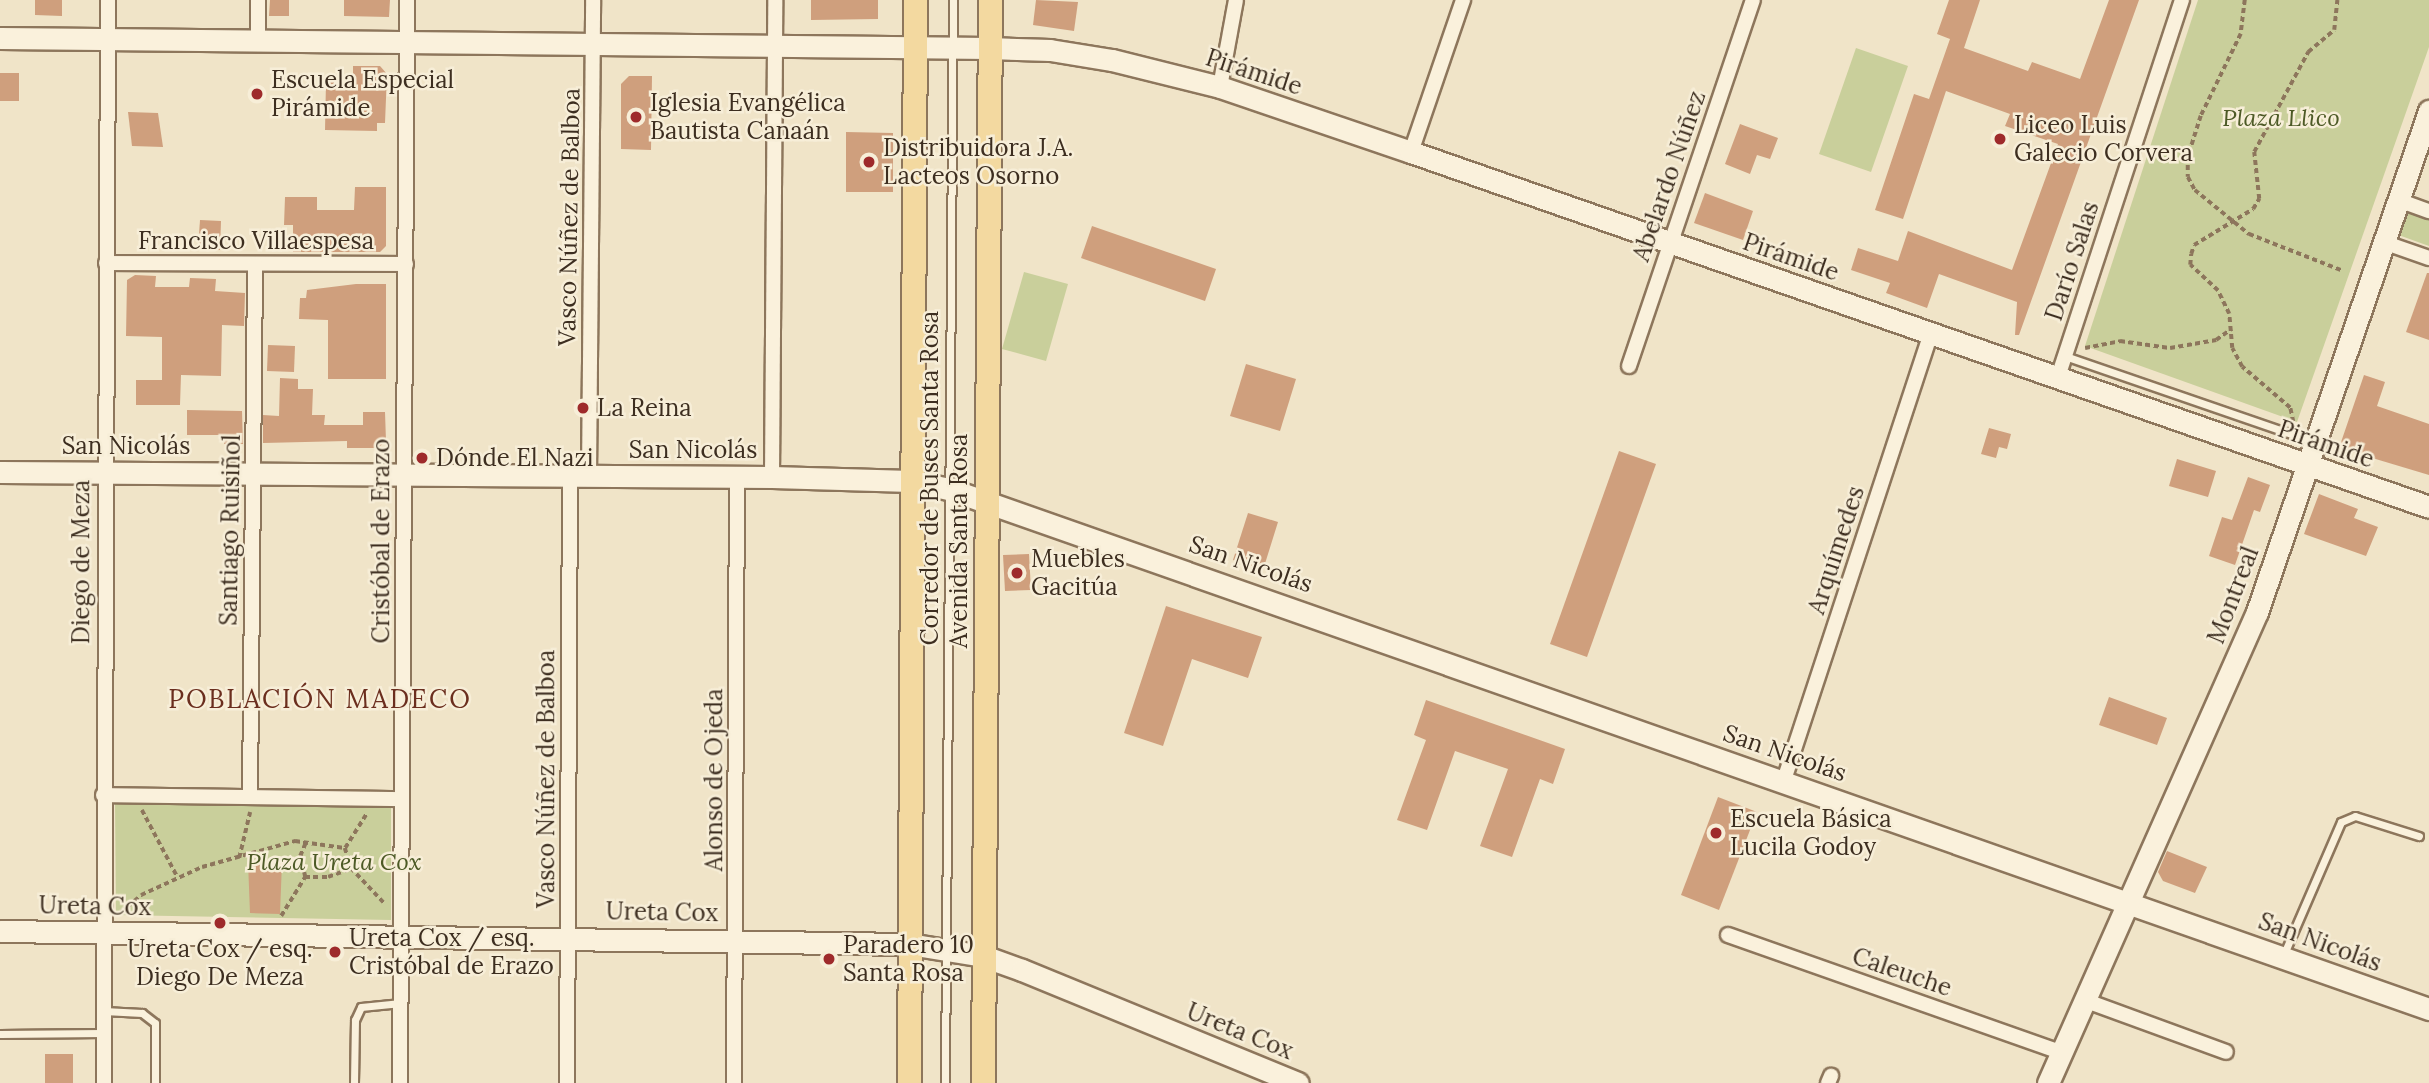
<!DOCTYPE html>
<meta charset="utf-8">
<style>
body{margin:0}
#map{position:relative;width:2429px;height:1083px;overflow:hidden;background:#f0e4c8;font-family:Lora,serif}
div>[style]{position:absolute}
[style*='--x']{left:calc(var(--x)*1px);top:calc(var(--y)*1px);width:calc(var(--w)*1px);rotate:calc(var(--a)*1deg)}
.green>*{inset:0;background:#c9cf9b}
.building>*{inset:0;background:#cf9f7d}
.path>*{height:3.5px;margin-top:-1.75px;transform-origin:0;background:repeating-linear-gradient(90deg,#8d765c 0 5px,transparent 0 8.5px)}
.roads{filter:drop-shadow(2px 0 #8d765c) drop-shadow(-2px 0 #8d765c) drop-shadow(0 2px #8d765c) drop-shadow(0 -2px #8d765c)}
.lane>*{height:7px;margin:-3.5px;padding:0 3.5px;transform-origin:3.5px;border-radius:3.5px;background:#faf1dc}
.street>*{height:14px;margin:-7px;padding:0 7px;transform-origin:7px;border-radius:7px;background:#faf1dc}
.secondary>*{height:21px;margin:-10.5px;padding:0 10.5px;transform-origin:10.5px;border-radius:10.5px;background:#faf1dc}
.primary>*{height:23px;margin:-11.5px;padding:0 11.5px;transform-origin:11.5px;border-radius:11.5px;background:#f3d9a0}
.dots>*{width:19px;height:19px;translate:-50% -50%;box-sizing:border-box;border:4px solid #f7eed8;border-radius:50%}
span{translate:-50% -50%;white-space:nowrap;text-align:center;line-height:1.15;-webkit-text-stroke:5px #f7eed8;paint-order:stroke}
.street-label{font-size:24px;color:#3d2e20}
.poi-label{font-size:24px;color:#3d2e20}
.left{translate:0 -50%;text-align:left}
.park-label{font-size:24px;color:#4d5a26;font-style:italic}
.neighbourhood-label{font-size:26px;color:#6b2e1e;letter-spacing:2px}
</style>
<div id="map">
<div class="green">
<div style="clip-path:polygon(2198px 0,2429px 0,2429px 47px,2297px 422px,2085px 346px)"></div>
<div style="clip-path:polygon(1856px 48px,1908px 66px,1871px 172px,1819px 154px)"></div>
<div style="clip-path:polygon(2402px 207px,2429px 216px,2429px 246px,2393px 233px)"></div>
<div style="clip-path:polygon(1024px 272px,1068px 284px,1046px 361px,1002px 349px)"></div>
<div style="clip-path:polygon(115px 802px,391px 806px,391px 920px,116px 915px)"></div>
</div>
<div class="building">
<div style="clip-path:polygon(35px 0,62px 0,62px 16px,35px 15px)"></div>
<div style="clip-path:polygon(270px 0,289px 0,289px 16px,269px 16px)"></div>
<div style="clip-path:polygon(344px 0,390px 0,389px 17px,344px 16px)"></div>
<div style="clip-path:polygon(811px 0,878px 0,878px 19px,811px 20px)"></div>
<div style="clip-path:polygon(1036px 0,1078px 2px,1074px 31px,1033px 25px)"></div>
<div style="clip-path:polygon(1949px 0,1980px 0,1964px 48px,2028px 71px,2032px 62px,2080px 79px,2109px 0,2139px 0,2019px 335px,2015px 335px,2017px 302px,1939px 274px,1927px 308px,1886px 293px,1890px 283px,1851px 270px,1858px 248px,1898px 261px,1908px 231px,2012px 270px,2058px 144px,2005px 126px,2010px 114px,1946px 91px,1903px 219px,1875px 210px,1914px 94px,1929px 99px,1950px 39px,1937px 34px)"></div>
<div style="clip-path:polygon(353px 66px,380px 66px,387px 74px,385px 123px,377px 123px,377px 131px,325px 130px,326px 81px,353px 82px)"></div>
<div style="clip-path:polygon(0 73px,19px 73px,19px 101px,0 101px)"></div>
<div style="clip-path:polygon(629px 76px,652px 76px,651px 150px,621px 149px,621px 84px)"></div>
<div style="clip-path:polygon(128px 112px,158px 113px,163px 147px,132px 146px)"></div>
<div style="clip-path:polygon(1740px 124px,1778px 138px,1770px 159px,1757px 155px,1750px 174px,1725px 164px)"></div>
<div style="clip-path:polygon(846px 132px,893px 133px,893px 192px,846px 192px)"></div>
<div style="clip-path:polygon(355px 187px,386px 187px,386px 246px,380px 252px,293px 252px,293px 225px,284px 225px,285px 197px,317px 197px,317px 210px,354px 210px)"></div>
<div style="clip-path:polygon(1705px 193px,1753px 211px,1743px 240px,1694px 223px)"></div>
<div style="clip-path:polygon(200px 220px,221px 221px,220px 250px,198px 249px)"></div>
<div style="clip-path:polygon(1092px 226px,1216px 269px,1205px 301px,1081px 258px)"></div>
<div style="clip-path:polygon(2427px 273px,2429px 273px,2429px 340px,2406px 332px)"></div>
<div style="clip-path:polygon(135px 275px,156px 276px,155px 287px,189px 287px,190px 278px,216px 279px,215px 291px,245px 293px,244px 326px,222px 325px,221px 376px,181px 375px,180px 405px,136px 405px,136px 380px,162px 380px,162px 337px,126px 336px,127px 280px)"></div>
<div style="clip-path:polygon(356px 284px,386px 284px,386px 379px,328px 379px,328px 320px,299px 319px,300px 298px,306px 298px,307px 290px)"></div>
<div style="clip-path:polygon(268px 345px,295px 346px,294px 372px,267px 371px)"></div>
<div style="clip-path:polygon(1246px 364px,1296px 379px,1280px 431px,1230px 416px)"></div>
<div style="clip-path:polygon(2364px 375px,2385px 382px,2377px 406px,2429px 424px,2429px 475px,2339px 448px)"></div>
<div style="clip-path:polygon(280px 378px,298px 379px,298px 389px,313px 389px,312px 415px,325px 415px,324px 425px,363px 425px,363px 412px,385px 412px,386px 441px,378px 448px,347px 448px,347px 441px,263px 443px,263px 415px,279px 416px)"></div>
<div style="clip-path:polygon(187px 410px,242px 411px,243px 444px,224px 444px,224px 435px,187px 435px)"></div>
<div style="clip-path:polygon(1989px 428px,2011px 434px,2007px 449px,1999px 447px,1996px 458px,1981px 454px)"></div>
<div style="clip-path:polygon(1619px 451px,1656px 464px,1587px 657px,1550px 644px)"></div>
<div style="clip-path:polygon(2177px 459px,2216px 471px,2208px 497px,2169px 486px)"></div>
<div style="clip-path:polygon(2248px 477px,2270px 485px,2260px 512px,2254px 510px,2235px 565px,2209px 556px,2222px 517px,2232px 520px)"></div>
<div style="clip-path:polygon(2319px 494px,2358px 509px,2354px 518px,2378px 527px,2366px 556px,2304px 534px)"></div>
<div style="clip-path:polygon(1248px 513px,1278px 522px,1263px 570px,1233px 560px)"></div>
<div style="clip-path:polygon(1029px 554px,1031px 590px,1005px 591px,1003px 555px)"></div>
<div style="clip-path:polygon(1166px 606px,1262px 637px,1248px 678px,1192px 659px,1163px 746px,1124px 733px)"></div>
<div style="clip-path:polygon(2109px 697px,2167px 718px,2157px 745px,2099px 725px)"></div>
<div style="clip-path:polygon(1426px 700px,1565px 749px,1553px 784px,1540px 779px,1512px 857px,1480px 846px,1508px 769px,1455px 751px,1427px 830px,1397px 820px,1426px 740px,1414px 735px)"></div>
<div style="clip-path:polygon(1718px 797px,1757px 812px,1719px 910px,1681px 895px)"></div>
<div style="clip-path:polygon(2167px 851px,2207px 867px,2195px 893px,2163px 881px,2158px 872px)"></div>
<div style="clip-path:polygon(248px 862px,282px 862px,280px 914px,250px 913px)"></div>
<div style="clip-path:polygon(45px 1054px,73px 1054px,73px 1083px,45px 1083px)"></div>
</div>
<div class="path">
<div style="--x:2245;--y:0;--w:34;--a:97"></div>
<div style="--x:2241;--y:34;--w:91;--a:116"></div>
<div style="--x:2201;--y:116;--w:43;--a:107.6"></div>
<div style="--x:2188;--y:157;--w:20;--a:90"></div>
<div style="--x:2188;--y:177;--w:15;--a:62"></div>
<div style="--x:2195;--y:190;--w:70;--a:39.2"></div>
<div style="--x:2249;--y:234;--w:99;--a:21.4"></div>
<div style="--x:2085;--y:348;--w:36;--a:-11"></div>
<div style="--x:2120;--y:341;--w:50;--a:8"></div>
<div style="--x:2170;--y:348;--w:47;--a:-9.9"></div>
<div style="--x:2216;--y:340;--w:19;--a:-36"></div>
<div style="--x:2293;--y:422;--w:14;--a:-102"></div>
<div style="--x:2290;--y:408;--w:63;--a:-139.5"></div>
<div style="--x:2242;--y:367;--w:21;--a:-118"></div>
<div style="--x:2232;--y:348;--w:34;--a:-95"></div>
<div style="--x:2229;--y:314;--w:25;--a:-116"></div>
<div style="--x:2218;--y:291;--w:38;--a:-137"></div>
<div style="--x:2190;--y:265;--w:11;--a:-85"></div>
<div style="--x:2191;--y:254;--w:9;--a:-72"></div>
<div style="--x:2194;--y:245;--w:69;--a:-31.4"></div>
<div style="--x:2253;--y:209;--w:12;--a:-59"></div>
<div style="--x:2259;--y:199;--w:47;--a:-96.1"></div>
<div style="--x:2254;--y:152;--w:114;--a:-61.6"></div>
<div style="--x:2308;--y:52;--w:34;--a:-40"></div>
<div style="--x:2334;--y:30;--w:30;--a:-84"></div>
<div style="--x:142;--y:810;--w:75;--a:62.1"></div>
<div style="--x:345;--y:848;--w:21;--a:73"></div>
<div style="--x:351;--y:868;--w:50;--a:46.6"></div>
<div style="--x:239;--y:858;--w:47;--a:-76.6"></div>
<div style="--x:305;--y:877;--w:23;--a:0"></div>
<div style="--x:328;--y:877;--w:23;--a:-20"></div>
<div style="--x:121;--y:912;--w:26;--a:-40"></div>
<div style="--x:141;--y:895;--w:67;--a:-24.7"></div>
<div style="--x:202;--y:867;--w:97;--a:-15.6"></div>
<div style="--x:295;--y:841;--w:50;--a:8"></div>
<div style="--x:345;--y:848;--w:41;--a:-57.8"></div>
<div style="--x:281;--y:916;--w:46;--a:-58.4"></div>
<div style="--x:305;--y:877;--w:22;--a:-103"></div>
<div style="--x:300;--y:856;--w:15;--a:-67"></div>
</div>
<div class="roads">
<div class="lane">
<div style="--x:2065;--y:356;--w:261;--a:19"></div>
<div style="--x:2283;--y:956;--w:146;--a:-66.6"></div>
<div style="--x:2341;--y:822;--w:15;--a:-23"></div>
<div style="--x:2355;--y:816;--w:67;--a:17.4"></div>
<div style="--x:104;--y:1011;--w:38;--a:3"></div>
<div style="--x:142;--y:1013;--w:16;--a:38"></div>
<div style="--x:155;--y:1023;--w:60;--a:90"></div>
<div style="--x:0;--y:1034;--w:103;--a:-0.6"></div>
<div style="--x:354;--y:1083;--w:63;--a:-89.1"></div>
<div style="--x:355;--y:1020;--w:14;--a:-65"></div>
<div style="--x:361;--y:1007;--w:40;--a:-5.7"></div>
<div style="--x:945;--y:1083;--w:1083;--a:-89.58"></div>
</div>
<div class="street">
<div style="--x:258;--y:0;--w:41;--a:90"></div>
<div style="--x:1220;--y:87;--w:88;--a:-79.6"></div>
<div style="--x:1411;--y:152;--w:161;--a:-71.1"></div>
<div style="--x:2398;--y:200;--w:33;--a:20"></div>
<div style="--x:2383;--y:242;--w:49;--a:19.2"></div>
<div style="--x:106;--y:263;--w:300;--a:0.2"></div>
<div style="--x:1629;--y:366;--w:386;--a:-71.3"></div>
<div style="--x:2058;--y:377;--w:397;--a:-71.8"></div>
<div style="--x:589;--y:476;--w:476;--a:-89.5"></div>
<div style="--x:772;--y:477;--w:477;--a:-89.6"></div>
<div style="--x:1784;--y:780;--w:470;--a:-71.8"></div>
<div style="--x:103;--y:795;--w:299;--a:0.8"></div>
<div style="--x:250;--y:797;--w:533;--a:-89.46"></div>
<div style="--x:1728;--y:935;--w:353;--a:19.4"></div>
<div style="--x:2084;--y:1000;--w:151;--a:20.1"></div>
<div style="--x:104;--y:1083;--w:1083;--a:-89.79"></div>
<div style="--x:400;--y:1083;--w:1083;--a:-89.63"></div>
<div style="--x:567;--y:1083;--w:608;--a:-89.72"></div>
<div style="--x:734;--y:1083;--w:607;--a:-89.72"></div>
<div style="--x:1828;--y:1083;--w:8;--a:-67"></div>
</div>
<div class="secondary">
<div style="--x:0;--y:38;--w:989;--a:0.58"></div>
<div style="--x:989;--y:48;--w:61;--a:1.9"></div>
<div style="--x:1050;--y:50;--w:63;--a:9.2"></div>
<div style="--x:1112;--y:60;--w:111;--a:14"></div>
<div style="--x:1220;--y:87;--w:202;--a:18.8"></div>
<div style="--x:1411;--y:152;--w:1078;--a:19.22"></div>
<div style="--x:0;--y:472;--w:772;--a:0.37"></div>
<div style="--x:772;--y:477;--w:139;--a:1.6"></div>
<div style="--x:911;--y:481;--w:39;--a:12"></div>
<div style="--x:949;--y:489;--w:1569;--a:19.36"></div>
<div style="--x:0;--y:931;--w:909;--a:0.82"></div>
<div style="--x:909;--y:944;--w:75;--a:9.2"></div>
<div style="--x:983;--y:956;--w:41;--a:19.7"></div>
<div style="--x:1022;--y:970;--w:298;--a:22.3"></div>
<div style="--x:2048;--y:1083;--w:515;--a:-66.07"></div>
<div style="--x:2257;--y:612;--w:530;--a:-71.05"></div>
</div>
<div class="primary">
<div style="--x:909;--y:1083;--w:1083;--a:-89.68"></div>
<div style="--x:983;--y:1083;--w:1083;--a:-89.63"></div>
</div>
</div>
<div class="dots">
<div style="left:257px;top:94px;background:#9e2a2b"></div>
<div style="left:636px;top:117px;background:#9e2a2b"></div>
<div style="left:2000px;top:139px;background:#9e2a2b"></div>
<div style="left:869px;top:162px;background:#9e2a2b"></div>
<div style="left:583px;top:408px;background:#9e2a2b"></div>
<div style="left:422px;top:458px;background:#9e2a2b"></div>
<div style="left:1017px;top:573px;background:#9e2a2b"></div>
<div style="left:1716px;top:833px;background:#9e2a2b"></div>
<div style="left:220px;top:923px;background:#9e2a2b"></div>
<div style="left:335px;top:952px;background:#9e2a2b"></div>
<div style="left:829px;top:959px;background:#9e2a2b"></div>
</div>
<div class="street-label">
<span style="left:1254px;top:72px;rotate:18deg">Pirámide</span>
<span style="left:1669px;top:176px;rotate:-71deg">Abelardo Núñez</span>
<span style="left:569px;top:217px;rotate:-89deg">Vasco Núñez de Balboa</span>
<span style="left:256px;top:241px">Francisco Villaespesa</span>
<span style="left:1791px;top:257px;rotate:19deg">Pirámide</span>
<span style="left:2072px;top:261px;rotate:-72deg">Darío Salas</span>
<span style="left:2326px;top:444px;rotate:19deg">Pirámide</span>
<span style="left:126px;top:446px">San Nicolás</span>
<span style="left:693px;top:450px">San Nicolás</span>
<span style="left:930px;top:478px;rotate:-90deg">Corredor de Buses Santa Rosa</span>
<span style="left:230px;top:530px;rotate:-89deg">Santiago Ruisiñol</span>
<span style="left:381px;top:541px;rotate:-90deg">Cristóbal de Erazo</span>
<span style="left:959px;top:541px;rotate:-90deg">Avenida Santa Rosa</span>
<span style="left:1836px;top:550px;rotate:-72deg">Arquímedes</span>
<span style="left:81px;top:562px;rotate:-90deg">Diego de Meza</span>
<span style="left:1251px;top:564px;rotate:19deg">San Nicolás</span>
<span style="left:2233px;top:595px;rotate:-69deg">Montreal</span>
<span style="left:1785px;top:753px;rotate:19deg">San Nicolás</span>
<span style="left:546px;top:779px;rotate:-90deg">Vasco Núñez de Balboa</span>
<span style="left:714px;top:780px;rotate:-90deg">Alonso de Ojeda</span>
<span style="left:95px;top:906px;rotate:1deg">Ureta Cox</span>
<span style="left:662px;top:912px;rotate:1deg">Ureta Cox</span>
<span style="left:2320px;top:942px;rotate:20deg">San Nicolás</span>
<span style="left:1902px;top:972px;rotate:19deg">Caleuche</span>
<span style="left:1240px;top:1031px;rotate:22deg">Ureta Cox</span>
</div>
<div class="poi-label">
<span class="left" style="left:271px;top:94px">Escuela Especial<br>Pirámide</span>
<span class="left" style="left:650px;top:117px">Iglesia Evangélica<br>Bautista Canaán</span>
<span class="left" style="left:2014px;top:139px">Liceo Luis<br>Galecio Corvera</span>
<span class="left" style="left:883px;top:162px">Distribuidora J.A.<br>Lacteos Osorno</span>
<span class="left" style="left:597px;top:408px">La Reina</span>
<span class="left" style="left:436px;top:458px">Dónde El Nazi</span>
<span class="left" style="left:1031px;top:573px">Muebles<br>Gacitúa</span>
<span class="left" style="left:1730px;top:833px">Escuela Básica<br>Lucila Godoy</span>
<span class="left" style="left:349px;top:952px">Ureta Cox / esq.<br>Cristóbal de Erazo</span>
<span class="left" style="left:843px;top:959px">Paradero 10<br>Santa Rosa</span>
<span style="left:220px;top:963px">Ureta Cox / esq.<br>Diego De Meza</span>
</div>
<div class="park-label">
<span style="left:2281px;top:118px">Plaza Llico</span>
<span style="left:334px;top:862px">Plaza Ureta Cox</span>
</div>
<div class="neighbourhood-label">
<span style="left:320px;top:699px">POBLACIÓN MADECO</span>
</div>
</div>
